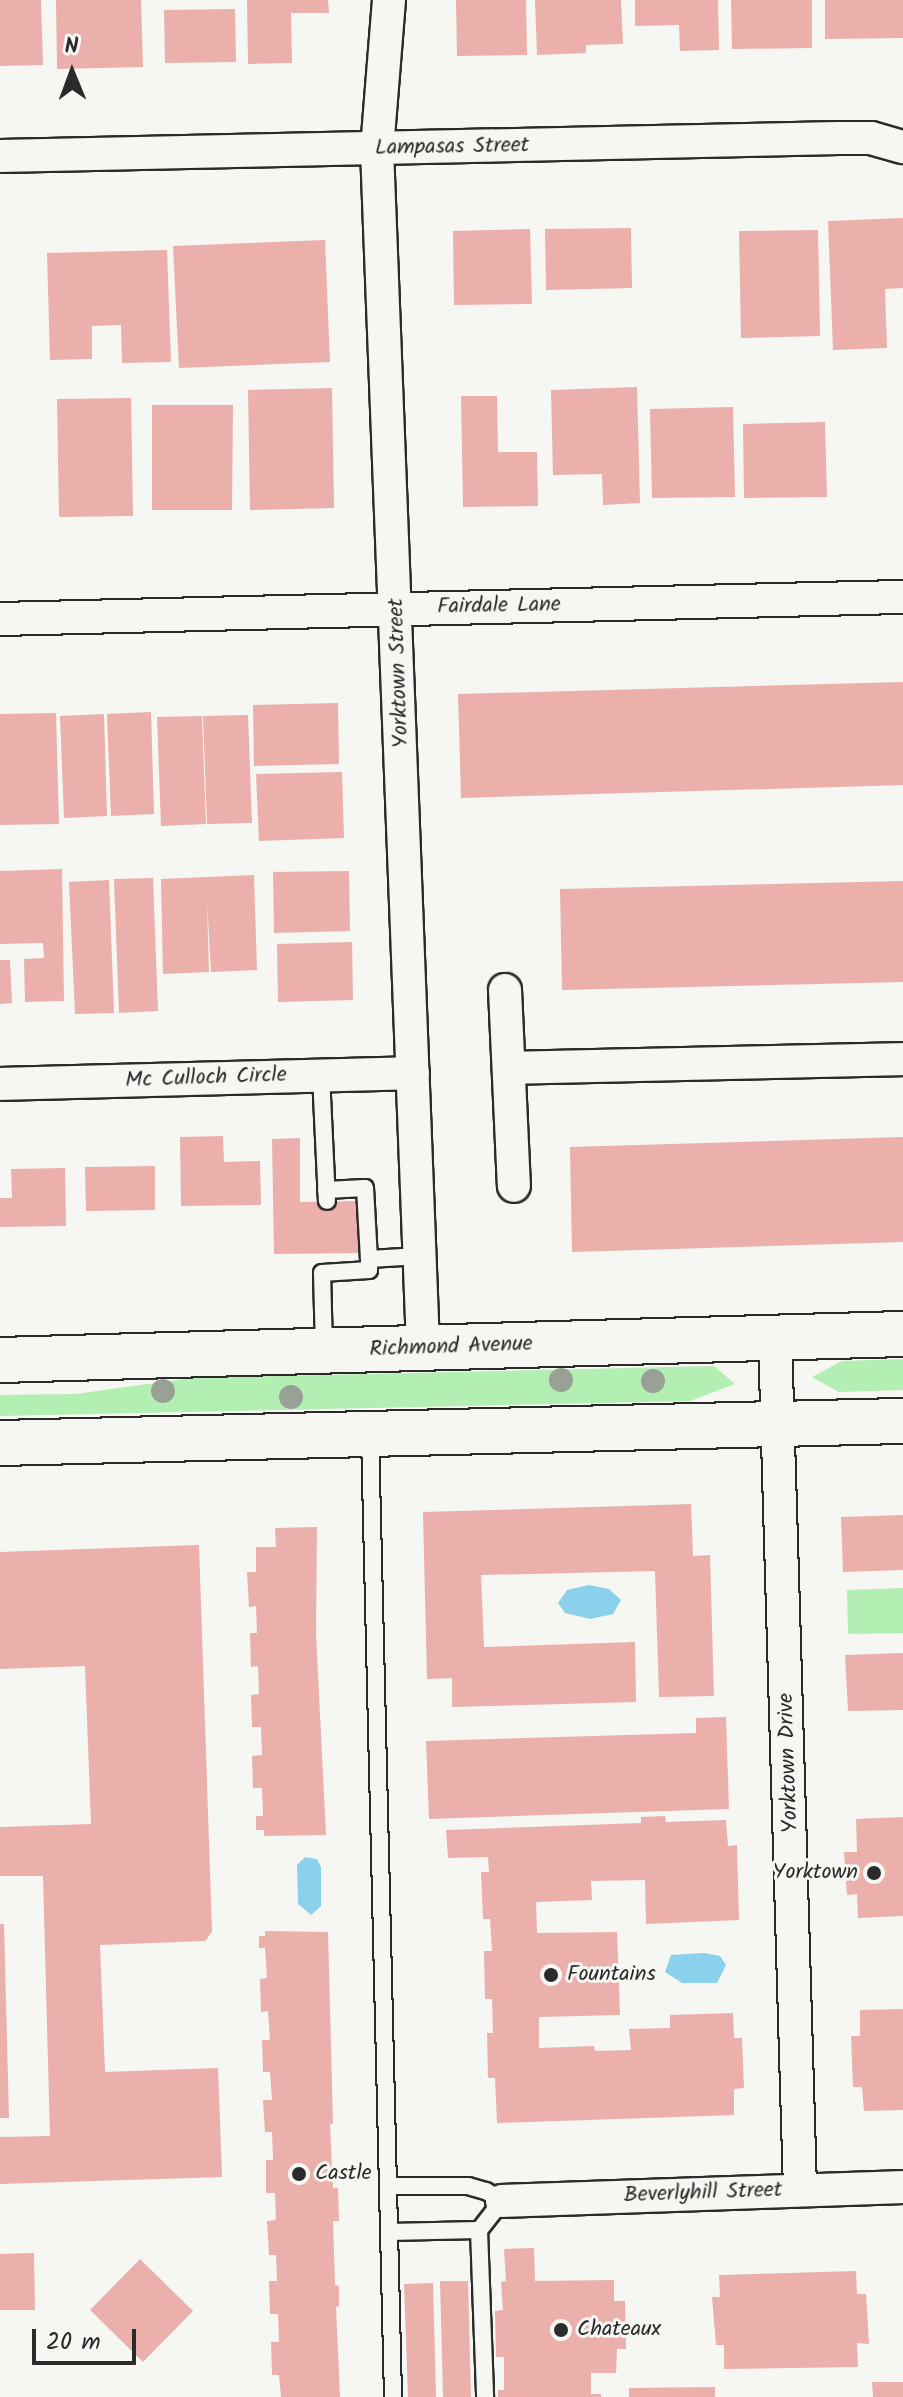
<!DOCTYPE html>
<style>
body{margin:0}
#map{position:relative;width:903px;height:2397px;overflow:hidden;background:#f6f6f2;font-family:Kalam,sans-serif}
div>[style]{position:absolute}
[style*='--x']{left:calc(var(--x)*1px);top:calc(var(--y)*1px);width:calc(var(--w)*1px);rotate:calc(var(--a)*1deg)}
.green>*{inset:0;background:#b3eeb3}
.water>*{inset:0;background:#8bd1ec}
.building>*{inset:0;background:#ebb0ab}
.roads{filter:drop-shadow(2px 0 #2b2b2b) drop-shadow(-2px 0 #2b2b2b) drop-shadow(0 2px #2b2b2b) drop-shadow(0 -2px #2b2b2b)}
.service>*{height:16px;margin:-8px;padding:0 8px;transform-origin:8px;border-radius:8px;background:#f6f6f2}
.minor>*{height:32px;margin:-16px;padding:0 16px;transform-origin:16px;border-radius:16px;background:#f6f6f2}
.secondary>*{height:44px;margin:-22px;padding:0 22px;transform-origin:22px;border-radius:22px;background:#f6f6f2}
.trees>*{width:24px;height:24px;margin:-12px;border-radius:50%;background:#99a197}
.dots>*{width:22px;height:22px;translate:-50% -50%;box-sizing:border-box;border:4px solid #f6f6f2;border-radius:50%}
span{translate:-50% -50%;white-space:nowrap;text-align:center;line-height:1.15;-webkit-text-stroke:6px #f6f6f2;paint-order:stroke}
.street-label{font-size:22px;color:#2b2b2b}
.poi-label{font-size:22px;color:#2b2b2b}
.right{translate:-100% -50%;text-align:right}
.left{translate:0 -50%;text-align:left}
.north{position:absolute;left:32px;top:32px;width:80px;height:80px;-webkit-text-stroke:6px #f6f6f2;paint-order:stroke;rotate:359deg;font-size:22px;font-weight:700;line-height:32px;text-align:center;color:#2b2b2b}
.north::after{content:'';display:block;margin:auto;width:28px;height:36px;background:#2b2b2b;clip-path:polygon(50% 0,100% 100%,50% 72%,0 100%)}
.scale{position:absolute;left:32px;top:2329px;width:104px;height:36px;box-sizing:border-box;border:4px solid #2b2b2b;border-top:0;padding-left:10px;font-size:24px;line-height:28px;white-space:nowrap;color:#2b2b2b;-webkit-text-stroke:6px #f6f6f2;paint-order:stroke}
</style>
<div id="map">
<div class="green">
<div style="clip-path:polygon(903px 1359px,903px 1390px,839px 1392px,812px 1377px,842px 1361px)"></div>
<div style="clip-path:polygon(714px 1366px,735px 1384px,690px 1401px,0 1416px,0 1395px,75px 1394px,191px 1378px)"></div>
<div style="clip-path:polygon(903px 1588px,903px 1633px,848px 1634px,847px 1590px)"></div>
</div>
<div class="water">
<div style="clip-path:polygon(589px 1585px,609px 1589px,621px 1600px,613px 1614px,590px 1619px,565px 1613px,558px 1603px,567px 1590px)"></div>
<div style="clip-path:polygon(305px 1857px,317px 1859px,321px 1867px,321px 1906px,311px 1915px,298px 1904px,297px 1865px)"></div>
<div style="clip-path:polygon(704px 1953px,720px 1956px,726px 1965px,717px 1983px,682px 1983px,665px 1972px,671px 1955px)"></div>
</div>
<div class="building">
<div style="clip-path:polygon(0 0,41px 0,43px 65px,0 66px)"></div>
<div style="clip-path:polygon(56px 0,141px 0,143px 67px,57px 69px)"></div>
<div style="clip-path:polygon(247px 0,328px 0,329px 13px,291px 13px,292px 63px,248px 64px)"></div>
<div style="clip-path:polygon(456px 0,526px 0,527px 55px,457px 56px)"></div>
<div style="clip-path:polygon(535px 0,621px 0,623px 44px,586px 45px,586px 53px,537px 55px)"></div>
<div style="clip-path:polygon(635px 0,718px 0,719px 50px,680px 51px,679px 25px,635px 26px)"></div>
<div style="clip-path:polygon(731px 0,812px 0,812px 48px,732px 49px)"></div>
<div style="clip-path:polygon(825px 0,903px 0,903px 38px,825px 39px)"></div>
<div style="clip-path:polygon(235px 9px,236px 62px,165px 63px,164px 10px)"></div>
<div style="clip-path:polygon(903px 218px,903px 288px,885px 289px,887px 348px,833px 350px,828px 221px)"></div>
<div style="clip-path:polygon(631px 228px,632px 288px,546px 290px,545px 229px)"></div>
<div style="clip-path:polygon(530px 229px,532px 304px,454px 305px,453px 231px)"></div>
<div style="clip-path:polygon(818px 230px,820px 336px,741px 338px,739px 231px)"></div>
<div style="clip-path:polygon(325px 240px,330px 362px,179px 368px,173px 246px)"></div>
<div style="clip-path:polygon(167px 250px,171px 362px,122px 363px,121px 325px,92px 326px,92px 359px,50px 360px,47px 253px)"></div>
<div style="clip-path:polygon(637px 387px,640px 503px,603px 505px,602px 474px,553px 475px,551px 390px)"></div>
<div style="clip-path:polygon(332px 388px,334px 508px,250px 510px,248px 390px)"></div>
<div style="clip-path:polygon(461px 396px,497px 396px,498px 452px,537px 452px,538px 506px,463px 507px)"></div>
<div style="clip-path:polygon(131px 398px,133px 516px,59px 517px,57px 399px)"></div>
<div style="clip-path:polygon(152px 405px,233px 405px,232px 510px,152px 510px)"></div>
<div style="clip-path:polygon(733px 407px,735px 497px,652px 498px,650px 409px)"></div>
<div style="clip-path:polygon(825px 422px,827px 497px,744px 498px,743px 424px)"></div>
<div style="clip-path:polygon(903px 682px,903px 785px,461px 798px,458px 694px)"></div>
<div style="clip-path:polygon(338px 703px,339px 764px,254px 766px,253px 705px)"></div>
<div style="clip-path:polygon(151px 712px,154px 814px,111px 816px,107px 714px)"></div>
<div style="clip-path:polygon(56px 713px,59px 824px,0 825px,0 714px)"></div>
<div style="clip-path:polygon(104px 714px,107px 816px,64px 818px,60px 716px)"></div>
<div style="clip-path:polygon(248px 715px,252px 823px,207px 824px,203px 716px)"></div>
<div style="clip-path:polygon(202px 716px,206px 824px,161px 826px,157px 717px)"></div>
<div style="clip-path:polygon(342px 772px,344px 838px,259px 841px,256px 774px)"></div>
<div style="clip-path:polygon(62px 869px,64px 1001px,25px 1002px,24px 959px,44px 958px,43px 943px,0 944px,0 871px)"></div>
<div style="clip-path:polygon(349px 871px,350px 931px,274px 933px,273px 872px)"></div>
<div style="clip-path:polygon(254px 875px,257px 970px,211px 972px,207px 902px,209px 972px,163px 974px,161px 879px)"></div>
<div style="clip-path:polygon(153px 878px,158px 1011px,119px 1013px,114px 879px)"></div>
<div style="clip-path:polygon(109px 880px,114px 1013px,75px 1014px,69px 882px)"></div>
<div style="clip-path:polygon(903px 881px,903px 982px,562px 990px,560px 889px)"></div>
<div style="clip-path:polygon(352px 942px,353px 1000px,278px 1002px,277px 944px)"></div>
<div style="clip-path:polygon(0 960px,10px 960px,12px 1003px,0 1004px)"></div>
<div style="clip-path:polygon(223px 1136px,224px 1162px,260px 1161px,261px 1205px,181px 1206px,180px 1137px)"></div>
<div style="clip-path:polygon(903px 1137px,903px 1242px,572px 1252px,570px 1147px)"></div>
<div style="clip-path:polygon(300px 1138px,300px 1202px,360px 1201px,361px 1253px,274px 1254px,272px 1139px)"></div>
<div style="clip-path:polygon(155px 1166px,155px 1210px,86px 1211px,85px 1167px)"></div>
<div style="clip-path:polygon(65px 1168px,66px 1226px,0 1227px,0 1198px,12px 1198px,11px 1169px)"></div>
<div style="clip-path:polygon(691px 1504px,693px 1556px,710px 1555px,714px 1696px,659px 1697px,655px 1571px,481px 1575px,484px 1647px,635px 1642px,636px 1702px,452px 1707px,452px 1678px,427px 1679px,423px 1512px)"></div>
<div style="clip-path:polygon(903px 1515px,903px 1570px,843px 1572px,841px 1517px)"></div>
<div style="clip-path:polygon(317px 1527px,316px 1634px,326px 1835px,264px 1836px,264px 1830px,256px 1830px,256px 1816px,263px 1816px,262px 1788px,253px 1788px,252px 1756px,262px 1755px,261px 1727px,252px 1727px,251px 1695px,259px 1694px,258px 1666px,251px 1667px,250px 1633px,257px 1633px,256px 1606px,249px 1607px,247px 1572px,256px 1572px,256px 1547px,276px 1547px,275px 1528px)"></div>
<div style="clip-path:polygon(199px 1545px,212px 1932px,205px 1941px,100px 1945px,105px 2072px,218px 2068px,222px 2177px,0 2184px,0 2137px,50px 2136px,43px 1876px,0 1876px,0 1827px,91px 1824px,85px 1666px,0 1669px,0 1552px)"></div>
<div style="clip-path:polygon(903px 1653px,903px 1710px,848px 1711px,845px 1655px)"></div>
<div style="clip-path:polygon(726px 1717px,729px 1809px,429px 1819px,426px 1741px,696px 1733px,696px 1718px)"></div>
<div style="clip-path:polygon(665px 1816px,666px 1822px,726px 1820px,728px 1846px,737px 1845px,739px 1920px,646px 1924px,645px 1880px,591px 1881px,592px 1900px,536px 1902px,537px 1933px,617px 1932px,620px 2015px,539px 2017px,539px 2048px,594px 2046px,595px 2051px,631px 2050px,629px 2029px,670px 2028px,670px 2015px,733px 2013px,734px 2038px,742px 2038px,744px 2088px,734px 2089px,734px 2115px,497px 2123px,495px 2078px,488px 2078px,487px 2033px,493px 2033px,492px 1999px,485px 1999px,484px 1951px,492px 1951px,490px 1919px,483px 1919px,481px 1872px,489px 1872px,488px 1857px,448px 1858px,446px 1830px,641px 1823px,641px 1817px)"></div>
<div style="clip-path:polygon(903px 1817px,903px 1916px,858px 1918px,857px 1894px,847px 1895px,844px 1852px,857px 1852px,856px 1819px)"></div>
<div style="clip-path:polygon(0 1924px,4px 1924px,9px 2118px,0 2118px)"></div>
<div style="clip-path:polygon(265px 1931px,328px 1932px,333px 2124px,330px 2124px,333px 2188px,338px 2188px,339px 2221px,333px 2221px,335px 2285px,339px 2286px,339px 2306px,336px 2307px,340px 2397px,281px 2397px,279px 2375px,272px 2375px,271px 2342px,279px 2342px,278px 2314px,270px 2314px,269px 2281px,277px 2281px,276px 2255px,269px 2255px,267px 2221px,276px 2220px,275px 2193px,266px 2193px,266px 2160px,273px 2160px,272px 2132px,265px 2132px,263px 2100px,272px 2100px,270px 2072px,263px 2072px,262px 2040px,270px 2040px,268px 2011px,261px 2012px,260px 1979px,267px 1978px,265px 1948px,259px 1948px,259px 1936px,265px 1936px)"></div>
<div style="clip-path:polygon(903px 2009px,903px 2110px,864px 2111px,862px 2087px,853px 2087px,851px 2036px,860px 2036px,860px 2010px)"></div>
<div style="clip-path:polygon(534px 2248px,535px 2281px,614px 2280px,614px 2301px,625px 2301px,626px 2349px,617px 2349px,616px 2373px,591px 2373px,591px 2394px,601px 2394px,601px 2397px,498px 2397px,498px 2390px,504px 2390px,504px 2357px,496px 2357px,495px 2311px,503px 2310px,501px 2282px,506px 2281px,504px 2249px)"></div>
<div style="clip-path:polygon(34px 2253px,35px 2310px,0 2310px,0 2254px)"></div>
<div style="clip-path:polygon(140px 2259px,193px 2311px,143px 2362px,90px 2310px)"></div>
<div style="clip-path:polygon(856px 2271px,857px 2294px,866px 2294px,869px 2344px,857px 2343px,858px 2367px,724px 2369px,724px 2345px,716px 2345px,712px 2297px,720px 2297px,719px 2275px)"></div>
<div style="clip-path:polygon(440px 2281px,468px 2281px,471px 2397px,443px 2397px)"></div>
<div style="clip-path:polygon(433px 2283px,436px 2397px,408px 2397px,404px 2284px)"></div>
<div style="clip-path:polygon(872px 2382px,903px 2382px,903px 2397px,873px 2397px)"></div>
<div style="clip-path:polygon(715px 2387px,715px 2397px,629px 2397px,629px 2388px)"></div>
</div>
<div class="roads">
<div class="service">
<div style="--x:321;--y:1075;--w:126;--a:87.3"></div>
<div style="--x:326;--y:1190;--w:39;--a:-3"></div>
<div style="--x:365;--y:1188;--w:71;--a:86.8"></div>
<div style="--x:324;--y:1349;--w:76;--a:-91.5"></div>
<div style="--x:322;--y:1273;--w:47;--a:-3.7"></div>
<div style="--x:369;--y:1270;--w:11;--a:-90"></div>
<div style="--x:369;--y:1259;--w:51;--a:-3.4"></div>
<div style="--x:370;--y:1435;--w:962;--a:88.63"></div>
<div style="--x:388;--y:2186;--w:80;--a:0"></div>
<div style="--x:468;--y:2186;--w:19;--a:16"></div>
<div style="--x:486;--y:2191;--w:19;--a:32"></div>
<div style="--x:502;--y:2201;--w:37;--a:128"></div>
<div style="--x:479;--y:2230;--w:90;--a:178.7"></div>
<div style="--x:479;--y:2230;--w:167;--a:87.9"></div>
</div>
<div class="minor">
<div style="--x:389;--y:0;--w:149;--a:94.6"></div>
<div style="--x:377;--y:149;--w:1199;--a:87.8"></div>
<div style="--x:0;--y:156;--w:839;--a:-1.23"></div>
<div style="--x:839;--y:138;--w:32;--a:0"></div>
<div style="--x:871;--y:138;--w:33;--a:16"></div>
<div style="--x:0;--y:619;--w:903;--a:-1.4"></div>
<div style="--x:505;--y:990;--w:196;--a:87.4"></div>
<div style="--x:509;--y:1068;--w:394;--a:-1.3"></div>
<div style="--x:0;--y:1084;--w:413;--a:-1.5"></div>
<div style="--x:775;--y:1337;--w:852;--a:88.32"></div>
<div style="--x:502;--y:2201;--w:401;--a:-2"></div>
</div>
<div class="secondary">
<div style="--x:0;--y:1360;--w:903;--a:-1.65"></div>
<div style="--x:0;--y:1443;--w:903;--a:-1.4"></div>
</div>
</div>
<div class="trees">
<div style="left:561px;top:1380px"></div>
<div style="left:653px;top:1381px"></div>
<div style="left:163px;top:1391px"></div>
<div style="left:291px;top:1397px"></div>
</div>
<div class="dots">
<div style="left:874px;top:1873px;background:#2b2b2b"></div>
<div style="left:551px;top:1975px;background:#2b2b2b"></div>
<div style="left:299px;top:2174px;background:#2b2b2b"></div>
<div style="left:561px;top:2330px;background:#2b2b2b"></div>
</div>
<div class="street-label">
<span style="left:452px;top:147px;rotate:-1deg">Lampasas Street</span>
<span style="left:499px;top:606px;rotate:-1deg">Fairdale Lane</span>
<span style="left:399px;top:673px;rotate:-92deg">Yorktown Street</span>
<span style="left:206px;top:1078px;rotate:-2deg">Mc Culloch Circle</span>
<span style="left:451px;top:1347px;rotate:-2deg">Richmond Avenue</span>
<span style="left:789px;top:1763px;rotate:-92deg">Yorktown Drive</span>
<span style="left:703px;top:2193px;rotate:-2deg">Beverlyhill Street</span>
</div>
<div class="poi-label">
<span class="right" style="left:858px;top:1873px">Yorktown</span>
<span class="left" style="left:567px;top:1975px">Fountains</span>
<span class="left" style="left:315px;top:2174px">Castle</span>
<span class="left" style="left:577px;top:2330px">Chateaux</span>
</div>
<div class="north">N</div>
<div class="scale">20 m</div>
</div>
